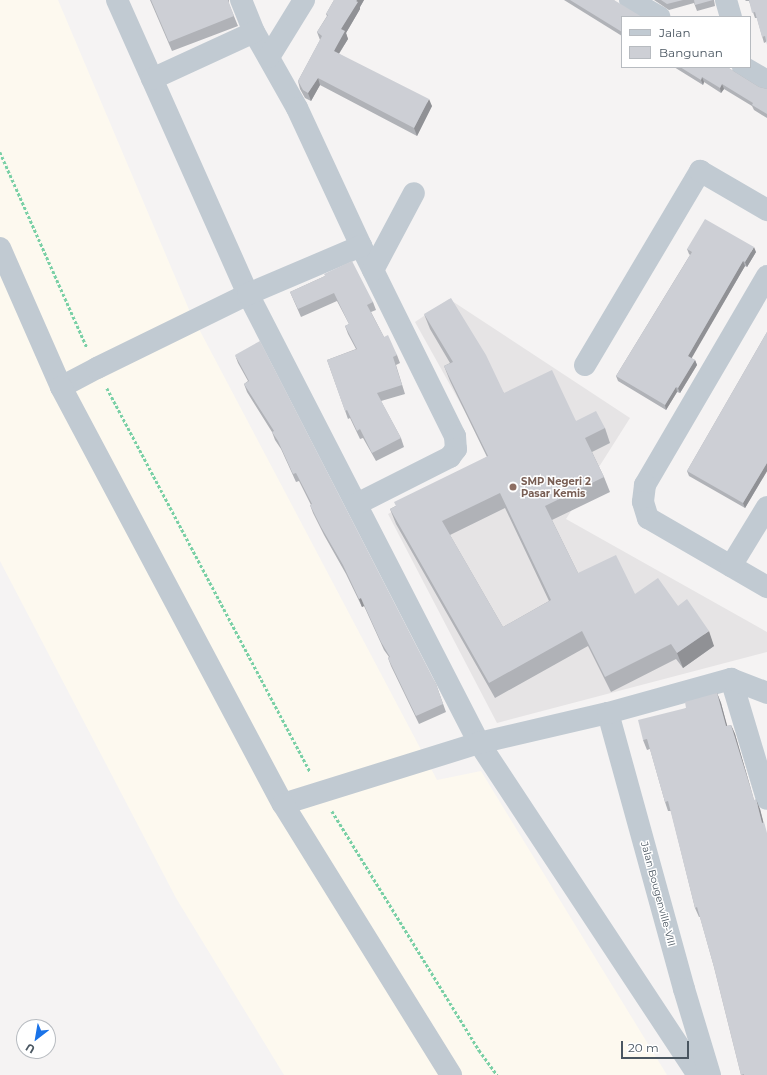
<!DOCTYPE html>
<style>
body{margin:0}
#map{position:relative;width:767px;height:1075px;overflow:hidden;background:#f5f3f3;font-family:Montserrat,sans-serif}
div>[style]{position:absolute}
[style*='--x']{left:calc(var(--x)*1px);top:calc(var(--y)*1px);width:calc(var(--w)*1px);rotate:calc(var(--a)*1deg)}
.commercial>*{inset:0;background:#fdf9ef}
.education>*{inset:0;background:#e6e4e5}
.path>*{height:2.5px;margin-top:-1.25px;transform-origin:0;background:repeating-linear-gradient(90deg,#7ad0a6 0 3px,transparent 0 5px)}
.minor>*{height:22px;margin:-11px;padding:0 11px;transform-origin:11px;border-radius:11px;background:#c1cad2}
.tertiary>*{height:22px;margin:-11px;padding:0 11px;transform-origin:11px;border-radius:11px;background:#c1cad2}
.wall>*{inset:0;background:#b0b2b7}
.shaded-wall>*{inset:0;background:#909195}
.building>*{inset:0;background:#cdcfd5}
.dots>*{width:11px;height:11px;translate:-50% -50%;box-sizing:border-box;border:2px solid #fff;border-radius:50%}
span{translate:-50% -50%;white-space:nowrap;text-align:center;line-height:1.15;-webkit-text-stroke:3px #fff;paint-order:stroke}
.education-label{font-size:10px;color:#785e54;font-weight:700}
.left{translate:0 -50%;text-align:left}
.street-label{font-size:10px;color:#4a5661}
.legend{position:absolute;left:621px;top:16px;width:130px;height:52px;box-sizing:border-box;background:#fff;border:1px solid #b7bbc0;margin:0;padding:5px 7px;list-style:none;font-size:12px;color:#4a5661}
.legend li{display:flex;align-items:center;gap:8px;height:20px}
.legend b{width:20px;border:1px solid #b7bbc0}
.north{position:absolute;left:16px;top:1019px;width:40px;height:40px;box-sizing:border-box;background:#fff;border:1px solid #b7bbc0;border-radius:50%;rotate:211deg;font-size:11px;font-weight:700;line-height:16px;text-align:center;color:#4a5661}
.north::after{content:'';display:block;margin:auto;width:14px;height:18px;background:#1a73e8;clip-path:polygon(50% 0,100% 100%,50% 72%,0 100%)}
.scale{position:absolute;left:621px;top:1041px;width:68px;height:18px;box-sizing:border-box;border:2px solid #4a5661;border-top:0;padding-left:5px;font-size:12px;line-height:14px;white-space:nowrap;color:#4a5661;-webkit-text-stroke:3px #fff;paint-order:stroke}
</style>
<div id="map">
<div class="commercial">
<div style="clip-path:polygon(0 0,58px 0,190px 312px,437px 780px,481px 771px,667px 1075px,284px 1075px,176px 898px,0 561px)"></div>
</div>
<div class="education">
<div style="clip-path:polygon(449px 299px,630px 418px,566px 519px,767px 632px,767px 652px,497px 723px,388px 514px,492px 460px,415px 322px)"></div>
</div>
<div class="path">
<div style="--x:0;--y:152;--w:214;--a:66"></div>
<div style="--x:107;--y:388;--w:434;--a:62.1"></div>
<div style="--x:332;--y:811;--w:281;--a:58.4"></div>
<div style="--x:479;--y:1050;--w:31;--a:54"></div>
</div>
<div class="minor">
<div style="--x:117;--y:0;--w:322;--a:66"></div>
<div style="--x:248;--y:294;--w:505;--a:62.78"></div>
<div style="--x:479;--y:743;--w:398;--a:56.6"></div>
<div style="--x:241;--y:0;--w:35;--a:68"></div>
<div style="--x:254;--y:32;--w:87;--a:60.5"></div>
<div style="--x:297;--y:108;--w:152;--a:65.1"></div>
<div style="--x:361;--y:246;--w:212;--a:63.7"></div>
<div style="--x:455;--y:436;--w:13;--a:86"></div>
<div style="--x:456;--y:449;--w:10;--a:127"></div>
<div style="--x:450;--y:457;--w:104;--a:153.2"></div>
<div style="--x:630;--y:0;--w:34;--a:30"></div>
<div style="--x:726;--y:0;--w:18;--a:74"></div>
<div style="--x:269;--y:57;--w:67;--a:-58.4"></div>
<div style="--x:743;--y:67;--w:28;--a:30"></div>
<div style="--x:152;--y:79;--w:112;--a:-24.7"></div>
<div style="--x:373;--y:270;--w:87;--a:-62"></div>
<div style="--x:767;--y:276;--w:242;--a:120.3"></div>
<div style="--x:645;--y:485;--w:17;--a:97"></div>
<div style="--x:643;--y:502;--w:17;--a:73"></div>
<div style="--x:648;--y:518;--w:138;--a:30.1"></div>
<div style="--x:585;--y:365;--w:226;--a:-59.3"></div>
<div style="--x:700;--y:171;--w:78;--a:30.2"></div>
<div style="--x:61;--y:387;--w:41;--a:-27.8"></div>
<div style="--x:97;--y:368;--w:168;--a:-26.1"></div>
<div style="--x:248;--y:294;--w:123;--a:-23"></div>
<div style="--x:731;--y:566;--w:69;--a:-58.6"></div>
<div style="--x:731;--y:679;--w:125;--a:73.3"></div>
<div style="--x:608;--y:713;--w:286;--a:74.6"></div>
<div style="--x:684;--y:989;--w:90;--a:73.2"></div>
<div style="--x:283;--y:804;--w:205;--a:-17.3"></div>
<div style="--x:479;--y:743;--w:132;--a:-13.1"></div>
<div style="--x:608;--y:713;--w:128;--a:-15.5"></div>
<div style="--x:731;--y:679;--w:39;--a:21"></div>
</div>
<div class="tertiary">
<div style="--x:0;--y:248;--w:152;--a:66.3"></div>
<div style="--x:61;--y:387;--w:472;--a:62"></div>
<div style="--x:283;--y:804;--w:319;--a:58.2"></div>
</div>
<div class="wall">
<div style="clip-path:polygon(150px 0,229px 0,229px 4px,238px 26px,172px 51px)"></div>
<div style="clip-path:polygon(334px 0,364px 0,360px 7px,360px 9px,346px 33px,348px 39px,339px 54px,432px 106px,417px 136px,320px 85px,311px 101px,305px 98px,300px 89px,298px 81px,320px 40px,317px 32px,327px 16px,326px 14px)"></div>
<div style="clip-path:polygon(564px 0,614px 0,622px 17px,622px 36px)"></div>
<div style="clip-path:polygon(654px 0,714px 0,715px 6px,697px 11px,694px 3px,669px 10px)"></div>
<div style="clip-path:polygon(745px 0,767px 0,766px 42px,764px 43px,757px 18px,755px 18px,749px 1px,746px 1px)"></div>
<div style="clip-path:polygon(674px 67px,727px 67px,759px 87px,767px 89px,767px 118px,754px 110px,752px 106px,724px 89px,721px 93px,704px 82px,703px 85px)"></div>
<div style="clip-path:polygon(687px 249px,756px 252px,747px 267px,745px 266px,691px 358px,695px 360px,697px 365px,680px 393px,677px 392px,666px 410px,618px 381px,616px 376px,690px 255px,689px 254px)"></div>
<div style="clip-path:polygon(325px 276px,373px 302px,376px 310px,371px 312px,384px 337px,397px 355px,400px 363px,396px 365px,405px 394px,381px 401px,401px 438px,404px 447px,376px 461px,363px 438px,360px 439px,350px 418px,348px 419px,327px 360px,356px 349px,348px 334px,345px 326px,349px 324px,337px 301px,301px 317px,290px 292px)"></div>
<div style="clip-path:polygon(evenodd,424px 314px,504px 393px,576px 421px,605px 428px,610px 443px,592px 452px,604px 477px,610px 492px,552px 520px,578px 573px,635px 594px,678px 606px,714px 646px,683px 668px,676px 659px,611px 692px,588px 646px,495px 698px,396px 524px,390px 509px,487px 457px,450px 381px,444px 366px,450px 363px,430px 329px,424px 314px,505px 508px,549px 601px,503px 627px,450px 535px,505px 508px)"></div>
<div style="clip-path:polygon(767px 332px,767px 471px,745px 508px,689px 476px,687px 471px)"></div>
<div style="clip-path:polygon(235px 355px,436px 684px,446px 712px,419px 724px,391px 666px,388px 658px,389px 657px,384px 650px,364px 606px,362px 607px,346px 574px,324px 535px,313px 513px,310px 505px,311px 505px,299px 481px,296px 482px,281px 449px,275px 440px,272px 432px,247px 392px,244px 384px,248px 381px,238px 363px)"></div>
<div style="clip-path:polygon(717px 693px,721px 703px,727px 726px,731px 725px,735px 734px,754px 800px,760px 809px,763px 822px,767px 1075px,741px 1075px,714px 967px,700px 917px,699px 917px,695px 908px,671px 811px,668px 811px,665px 802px,650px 749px,647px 750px,643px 740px,686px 708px)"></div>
</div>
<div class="shaded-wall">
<div style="clip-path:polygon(357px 0,364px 0,360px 7px,360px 9px,346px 33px,348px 39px,336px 58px,334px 51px,341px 29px)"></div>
<div style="clip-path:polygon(702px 77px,704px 82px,703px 85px,701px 80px)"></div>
<div style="clip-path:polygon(318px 78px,320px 85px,311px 101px,308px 93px)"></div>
<div style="clip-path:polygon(722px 84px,724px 89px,721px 93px,720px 88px)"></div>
<div style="clip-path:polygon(429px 99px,432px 106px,417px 136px,414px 128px)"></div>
<div style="clip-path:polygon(754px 247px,756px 252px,747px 267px,745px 262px)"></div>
<div style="clip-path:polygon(743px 261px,745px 266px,690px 361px,688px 356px)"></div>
<div style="clip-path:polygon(695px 360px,697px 365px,680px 393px,678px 388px)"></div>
<div style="clip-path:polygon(676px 387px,677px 392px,666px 410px,665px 405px)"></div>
<div style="clip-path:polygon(767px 463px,767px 471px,745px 508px,743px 503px)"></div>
<div style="clip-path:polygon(361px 598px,364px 606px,362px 607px,359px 599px)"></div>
<div style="clip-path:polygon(709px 631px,714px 646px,683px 668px,677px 653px)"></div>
<div style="clip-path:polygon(717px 693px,721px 703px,730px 736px,726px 726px)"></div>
<div style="clip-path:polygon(731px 725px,735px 734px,755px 803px,752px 793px)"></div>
<div style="clip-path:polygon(756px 799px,760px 809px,766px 832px,762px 823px)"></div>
</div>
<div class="building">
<div style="clip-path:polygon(151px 0,228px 0,234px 16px,169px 42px)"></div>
<div style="clip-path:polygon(334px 0,357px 0,356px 1px,358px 2px,341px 29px,345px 31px,334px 51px,429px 99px,414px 128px,318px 78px,308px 93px,303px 90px,298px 81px,322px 36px,317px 32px,328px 15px,326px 14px)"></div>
<div style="clip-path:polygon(570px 0,614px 0,642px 17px,622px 17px,622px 32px)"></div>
<div style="clip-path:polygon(661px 0,683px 0,667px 4px)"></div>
<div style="clip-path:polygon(694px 0,713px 0,695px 5px)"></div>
<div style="clip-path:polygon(749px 0,767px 0,767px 45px,765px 36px,762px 37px,755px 12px,752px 13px)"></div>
<div style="clip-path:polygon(680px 67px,727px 67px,759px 87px,767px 89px,767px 114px,752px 105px,753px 103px,722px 84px,720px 88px,702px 77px,701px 80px)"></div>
<div style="clip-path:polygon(705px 219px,754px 247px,745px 262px,743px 261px,688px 356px,695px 360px,678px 388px,676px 387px,665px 405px,616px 376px,692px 252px,687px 249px)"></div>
<div style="clip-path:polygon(352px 261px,373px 302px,367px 305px,384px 337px,388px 335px,397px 355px,393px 357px,402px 385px,377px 393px,401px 438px,372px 453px,360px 429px,357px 431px,347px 410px,345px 411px,327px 360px,357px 349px,345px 326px,349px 324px,334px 293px,298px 309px,290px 292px,325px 276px,324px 274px)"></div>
<div style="clip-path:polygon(evenodd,451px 298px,486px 355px,504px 393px,552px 370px,576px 421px,596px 411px,605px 428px,585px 438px,604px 477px,545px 506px,578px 573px,616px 555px,635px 594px,658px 578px,678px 606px,687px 599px,709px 631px,677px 653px,671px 644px,605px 677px,582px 631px,489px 683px,390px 509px,396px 506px,394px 502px,488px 456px,444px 366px,453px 362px,424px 314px,451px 298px,500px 493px,551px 600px,503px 627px,442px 521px,500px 493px)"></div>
<div style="clip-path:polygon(767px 332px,767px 463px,743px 503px,687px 471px)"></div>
<div style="clip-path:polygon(260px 341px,436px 684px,443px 704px,416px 716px,388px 658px,390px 657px,381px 642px,361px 598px,359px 599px,343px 565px,321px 527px,310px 505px,312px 504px,296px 473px,293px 474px,278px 441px,272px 432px,274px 431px,244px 384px,249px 381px,235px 355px)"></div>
<div style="clip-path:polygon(717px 693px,726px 726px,731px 725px,752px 793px,754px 800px,756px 799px,762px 823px,764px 822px,767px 833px,767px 1075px,744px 1075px,744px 1074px,741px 1075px,714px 967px,697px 907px,695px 908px,668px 801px,665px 802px,647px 739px,643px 740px,638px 720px,686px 708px,685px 702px)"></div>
</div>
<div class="dots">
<div style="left:513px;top:487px;background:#8d6e63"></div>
</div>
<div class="education-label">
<span class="left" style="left:521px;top:487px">SMP Negeri 2<br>Pasar Kemis</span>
</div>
<div class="street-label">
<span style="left:658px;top:894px;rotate:75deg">Jalan Bougenville-VIII</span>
</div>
<ul class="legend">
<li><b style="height:5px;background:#c1cad2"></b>Jalan</li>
<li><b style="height:11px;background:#cdcfd5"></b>Bangunan</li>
</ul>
<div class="north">U</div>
<div class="scale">20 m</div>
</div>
